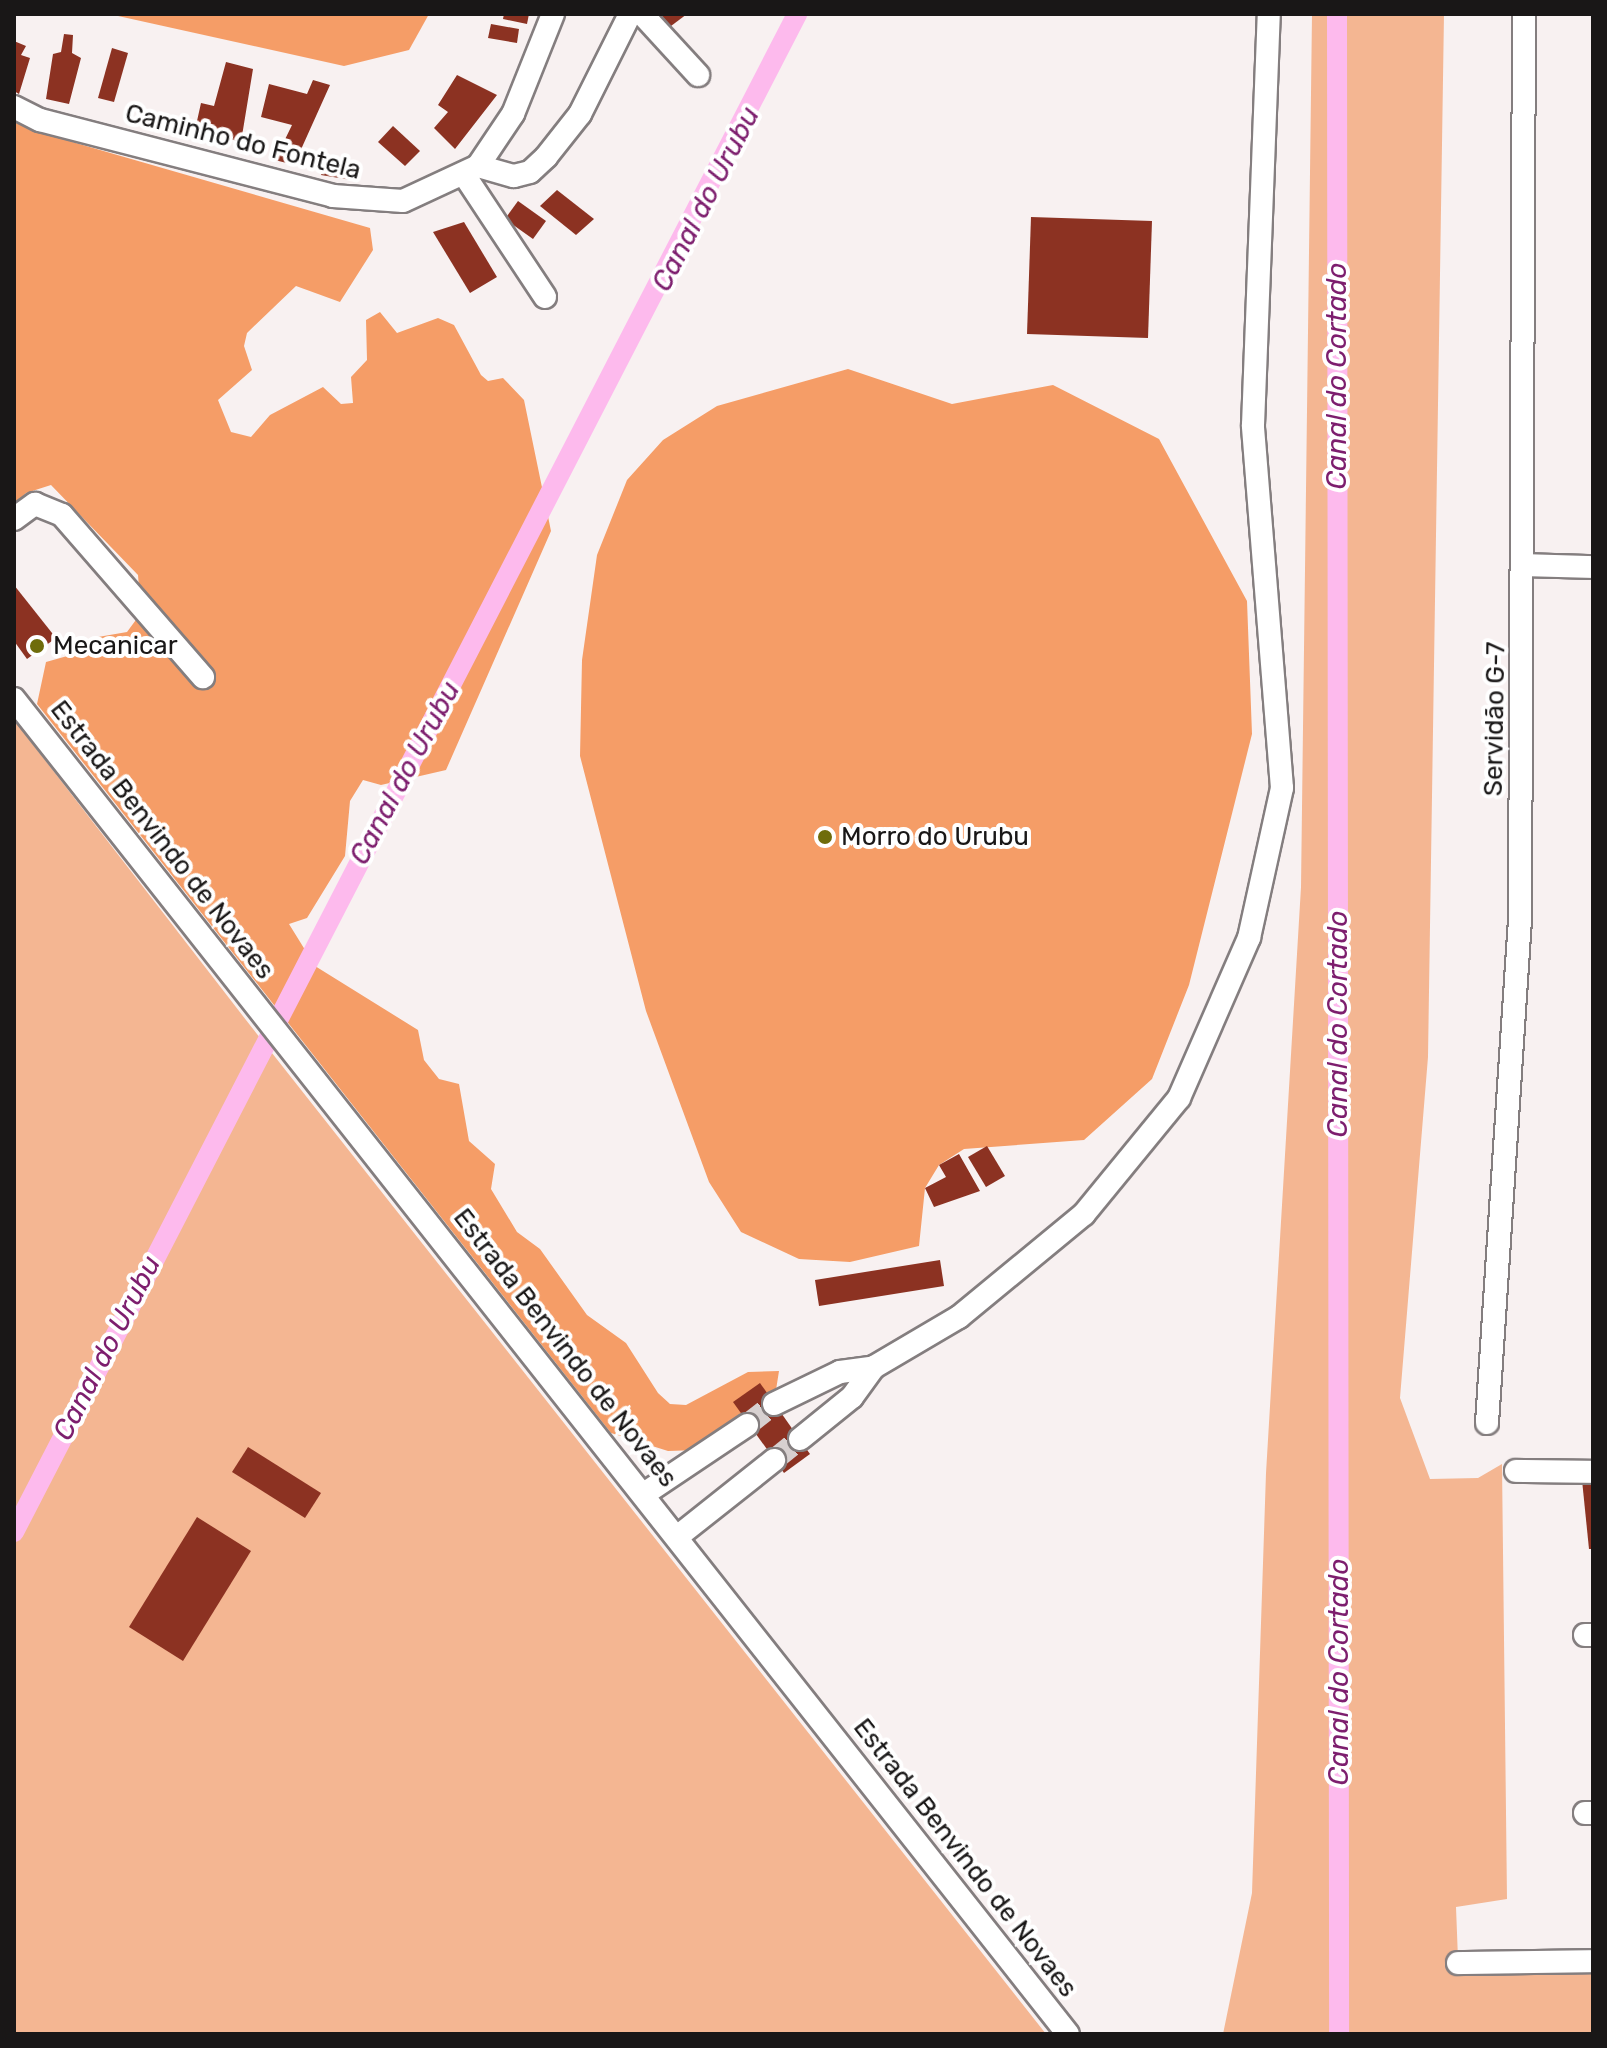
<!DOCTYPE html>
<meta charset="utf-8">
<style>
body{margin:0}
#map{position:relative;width:1607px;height:2048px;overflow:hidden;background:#f8f1f1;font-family:Rubik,sans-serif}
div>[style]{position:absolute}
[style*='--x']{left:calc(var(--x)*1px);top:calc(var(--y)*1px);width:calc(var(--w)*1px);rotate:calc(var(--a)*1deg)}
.green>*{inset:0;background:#f4b692}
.forest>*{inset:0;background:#f59d67}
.canal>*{height:20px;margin:-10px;padding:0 10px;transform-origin:10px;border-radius:10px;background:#fdbaed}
.building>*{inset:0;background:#8c3222}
.minor-tunnel>*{height:22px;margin-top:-11px;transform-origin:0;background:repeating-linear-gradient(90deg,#d7d0d0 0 22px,transparent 0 33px)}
.roads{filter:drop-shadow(2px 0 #847e7f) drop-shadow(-2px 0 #847e7f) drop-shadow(0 2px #847e7f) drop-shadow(0 -2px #847e7f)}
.minor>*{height:22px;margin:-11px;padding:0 11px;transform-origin:11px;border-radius:11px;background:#fff}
.dots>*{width:22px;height:22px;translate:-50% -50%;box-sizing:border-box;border:4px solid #fff;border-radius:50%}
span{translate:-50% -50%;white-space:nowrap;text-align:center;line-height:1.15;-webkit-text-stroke:8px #fff;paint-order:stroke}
.street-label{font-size:26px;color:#191717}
.poi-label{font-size:26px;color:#191717}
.left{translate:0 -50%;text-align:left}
.water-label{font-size:28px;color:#7d1e6e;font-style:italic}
.frame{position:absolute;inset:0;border:16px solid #191717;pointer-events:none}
</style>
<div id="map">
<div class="green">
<div style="clip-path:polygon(1312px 14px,1444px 14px,1428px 1057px,1400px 1398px,1430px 1479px,1478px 1478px,1502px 1464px,1507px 1899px,1456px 1907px,1458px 1959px,1593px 1962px,1593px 2034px,1223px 2034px,1252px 1893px,1266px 1473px,1301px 887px)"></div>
<div style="clip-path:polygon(14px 720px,246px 1020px,1046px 2034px,14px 2034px)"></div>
</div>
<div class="forest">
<div style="clip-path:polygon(109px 14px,429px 14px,409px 50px,344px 66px)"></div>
<div style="clip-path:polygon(14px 115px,55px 137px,370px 228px,373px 250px,340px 302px,296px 286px,247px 333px,244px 346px,252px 370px,218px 400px,231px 432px,251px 437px,270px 415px,323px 387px,341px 404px,353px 403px,351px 377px,367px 360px,366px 320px,380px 312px,397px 333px,438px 318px,454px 325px,481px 375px,488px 381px,503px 378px,524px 400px,551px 531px,446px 770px,381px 785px,363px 780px,350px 801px,345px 856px,307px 918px,289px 924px,315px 966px,418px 1030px,424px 1060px,439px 1079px,459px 1084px,469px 1141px,495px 1164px,491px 1189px,517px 1232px,540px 1249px,587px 1315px,626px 1343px,658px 1393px,670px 1404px,686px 1405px,748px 1372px,779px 1371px,776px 1390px,698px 1450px,668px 1451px,611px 1433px,37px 704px,46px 662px,78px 653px,98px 637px,127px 632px,141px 613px,138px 575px,51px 485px,26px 493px,14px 506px)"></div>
<div style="clip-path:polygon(848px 369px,952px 404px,1053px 385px,1159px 439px,1247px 601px,1252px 734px,1189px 985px,1152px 1079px,1084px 1140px,964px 1149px,939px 1165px,925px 1188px,919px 1246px,850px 1262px,799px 1259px,741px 1232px,709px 1182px,646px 1011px,580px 756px,582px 660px,597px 555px,627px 480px,663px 440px,717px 406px)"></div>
</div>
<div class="canal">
<div style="--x:1337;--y:14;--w:2020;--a:89.94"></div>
<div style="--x:14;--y:1532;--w:1708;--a:-62.71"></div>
</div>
<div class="building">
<div style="clip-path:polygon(504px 14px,529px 14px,527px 24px,503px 19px)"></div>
<div style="clip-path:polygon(665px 14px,687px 14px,667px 29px,659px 19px)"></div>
<div style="clip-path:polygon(491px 24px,519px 29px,517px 43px,488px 38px)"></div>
<div style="clip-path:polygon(64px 34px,73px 35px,72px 53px,81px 58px,69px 104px,46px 99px,53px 54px,61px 52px)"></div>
<div style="clip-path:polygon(14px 41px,26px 46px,21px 55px,30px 58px,19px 94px,14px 91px)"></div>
<div style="clip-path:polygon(112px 48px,128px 53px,114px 102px,98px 98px)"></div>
<div style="clip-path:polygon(226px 62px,253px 69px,241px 142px,195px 130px,201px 103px,214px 106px)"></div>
<div style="clip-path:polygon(457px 75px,497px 95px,455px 149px,434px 128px,448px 112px,438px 105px)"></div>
<div style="clip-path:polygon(313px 80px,330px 85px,294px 165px,275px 160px,292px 125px,261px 117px,269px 84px,307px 94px)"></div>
<div style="clip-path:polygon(393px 126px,420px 151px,405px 166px,378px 142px)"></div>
<div style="clip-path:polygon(330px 159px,360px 166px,351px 180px,321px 175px)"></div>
<div style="clip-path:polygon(557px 190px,594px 219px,576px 235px,540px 206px)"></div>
<div style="clip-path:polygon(518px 201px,546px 221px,533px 239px,505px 219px)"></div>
<div style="clip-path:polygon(1031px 217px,1152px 221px,1148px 338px,1027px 334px)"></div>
<div style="clip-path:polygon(464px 222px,497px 277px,470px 293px,433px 232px)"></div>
<div style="clip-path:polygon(14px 585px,56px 638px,27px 659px,14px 641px)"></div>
<div style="clip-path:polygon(987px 1146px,1005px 1176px,986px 1187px,968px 1157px)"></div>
<div style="clip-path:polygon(959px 1154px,980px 1191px,934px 1207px,925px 1188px,946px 1177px,939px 1165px)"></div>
<div style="clip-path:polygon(940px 1260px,944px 1286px,819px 1306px,815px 1280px)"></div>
<div style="clip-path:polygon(760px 1383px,810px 1454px,784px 1473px,733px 1402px)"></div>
<div style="clip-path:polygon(248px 1447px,321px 1493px,305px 1518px,232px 1472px)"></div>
<div style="clip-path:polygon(1582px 1480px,1593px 1480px,1593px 1549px,1589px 1549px)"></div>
<div style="clip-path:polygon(197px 1517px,251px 1551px,183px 1661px,129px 1627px)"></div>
</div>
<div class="minor-tunnel">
<div style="--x:747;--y:1425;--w:34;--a:-38"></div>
<div style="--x:774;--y:1460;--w:33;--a:-39"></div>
</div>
<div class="roads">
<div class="minor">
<div style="--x:642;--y:14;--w:83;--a:47.4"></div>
<div style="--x:14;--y:107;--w:29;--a:27"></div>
<div style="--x:40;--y:120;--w:303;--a:14.5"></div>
<div style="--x:333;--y:196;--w:70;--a:4.1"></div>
<div style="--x:403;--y:201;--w:83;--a:-25"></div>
<div style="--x:478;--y:166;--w:63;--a:-56.1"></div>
<div style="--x:513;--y:114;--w:108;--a:-68.2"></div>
<div style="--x:478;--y:166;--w:37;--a:16"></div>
<div style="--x:514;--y:176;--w:16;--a:-14"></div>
<div style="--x:530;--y:172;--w:22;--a:-43"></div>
<div style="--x:546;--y:157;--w:55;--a:-51.7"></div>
<div style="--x:580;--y:114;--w:112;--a:-63.4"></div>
<div style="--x:465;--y:176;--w:145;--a:56.5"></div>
<div style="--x:14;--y:519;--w:26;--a:-36"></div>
<div style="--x:35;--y:504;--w:29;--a:22"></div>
<div style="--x:62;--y:515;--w:215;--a:49"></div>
<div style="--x:1524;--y:565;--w:69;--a:1.7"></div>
<div style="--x:14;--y:699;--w:1701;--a:51.71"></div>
<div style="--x:774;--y:1404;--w:73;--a:-25.9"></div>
<div style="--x:840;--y:1372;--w:34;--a:-8"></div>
<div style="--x:874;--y:1367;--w:99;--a:-30.5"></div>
<div style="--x:959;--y:1317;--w:162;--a:-39.5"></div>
<div style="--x:1084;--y:1214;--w:150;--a:-50.7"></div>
<div style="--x:1179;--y:1098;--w:175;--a:-66.4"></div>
<div style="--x:1249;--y:938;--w:154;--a:-77.6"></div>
<div style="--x:1282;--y:788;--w:364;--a:-94.6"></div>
<div style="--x:1253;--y:425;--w:411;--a:-87.8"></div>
<div style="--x:1487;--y:1423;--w:504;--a:-86.25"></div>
<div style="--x:1520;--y:920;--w:906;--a:-89.75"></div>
<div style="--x:800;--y:1439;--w:67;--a:-38.9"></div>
<div style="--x:852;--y:1397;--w:37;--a:-54"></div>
<div style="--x:1516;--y:1471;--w:77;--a:0.7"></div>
<div style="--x:644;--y:1494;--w:124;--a:-33.8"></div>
<div style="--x:677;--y:1537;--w:124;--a:-38.4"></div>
<div style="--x:1585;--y:1635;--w:8;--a:0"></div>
<div style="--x:1585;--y:1813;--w:8;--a:0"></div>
<div style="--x:1458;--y:1963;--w:135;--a:-0.8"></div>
</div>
</div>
<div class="dots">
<div style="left:37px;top:646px;background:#6f6c0b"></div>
<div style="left:825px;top:837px;background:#6f6c0b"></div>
</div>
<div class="street-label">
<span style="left:243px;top:142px;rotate:14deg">Caminho do Fontela</span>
<span style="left:1495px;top:719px;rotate:-89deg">Servidão G-7</span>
<span style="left:162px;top:840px;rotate:52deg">Estrada Benvindo de Novaes</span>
<span style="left:565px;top:1348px;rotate:52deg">Estrada Benvindo de Novaes</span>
<span style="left:965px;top:1858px;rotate:52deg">Estrada Benvindo de Novaes</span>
</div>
<div class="poi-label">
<span class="left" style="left:53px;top:646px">Mecanicar</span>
<span class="left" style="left:841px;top:837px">Morro do Urubu</span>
</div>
<div class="water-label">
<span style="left:706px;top:199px;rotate:-63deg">Canal do Urubu</span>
<span style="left:1337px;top:376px;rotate:-90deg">Canal do Cortado</span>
<span style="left:405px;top:773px;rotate:-62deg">Canal do Urubu</span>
<span style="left:1338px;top:1024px;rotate:-90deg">Canal do Cortado</span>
<span style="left:107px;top:1348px;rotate:-63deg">Canal do Urubu</span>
<span style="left:1339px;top:1672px;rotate:-90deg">Canal do Cortado</span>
</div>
<div class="frame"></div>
</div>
